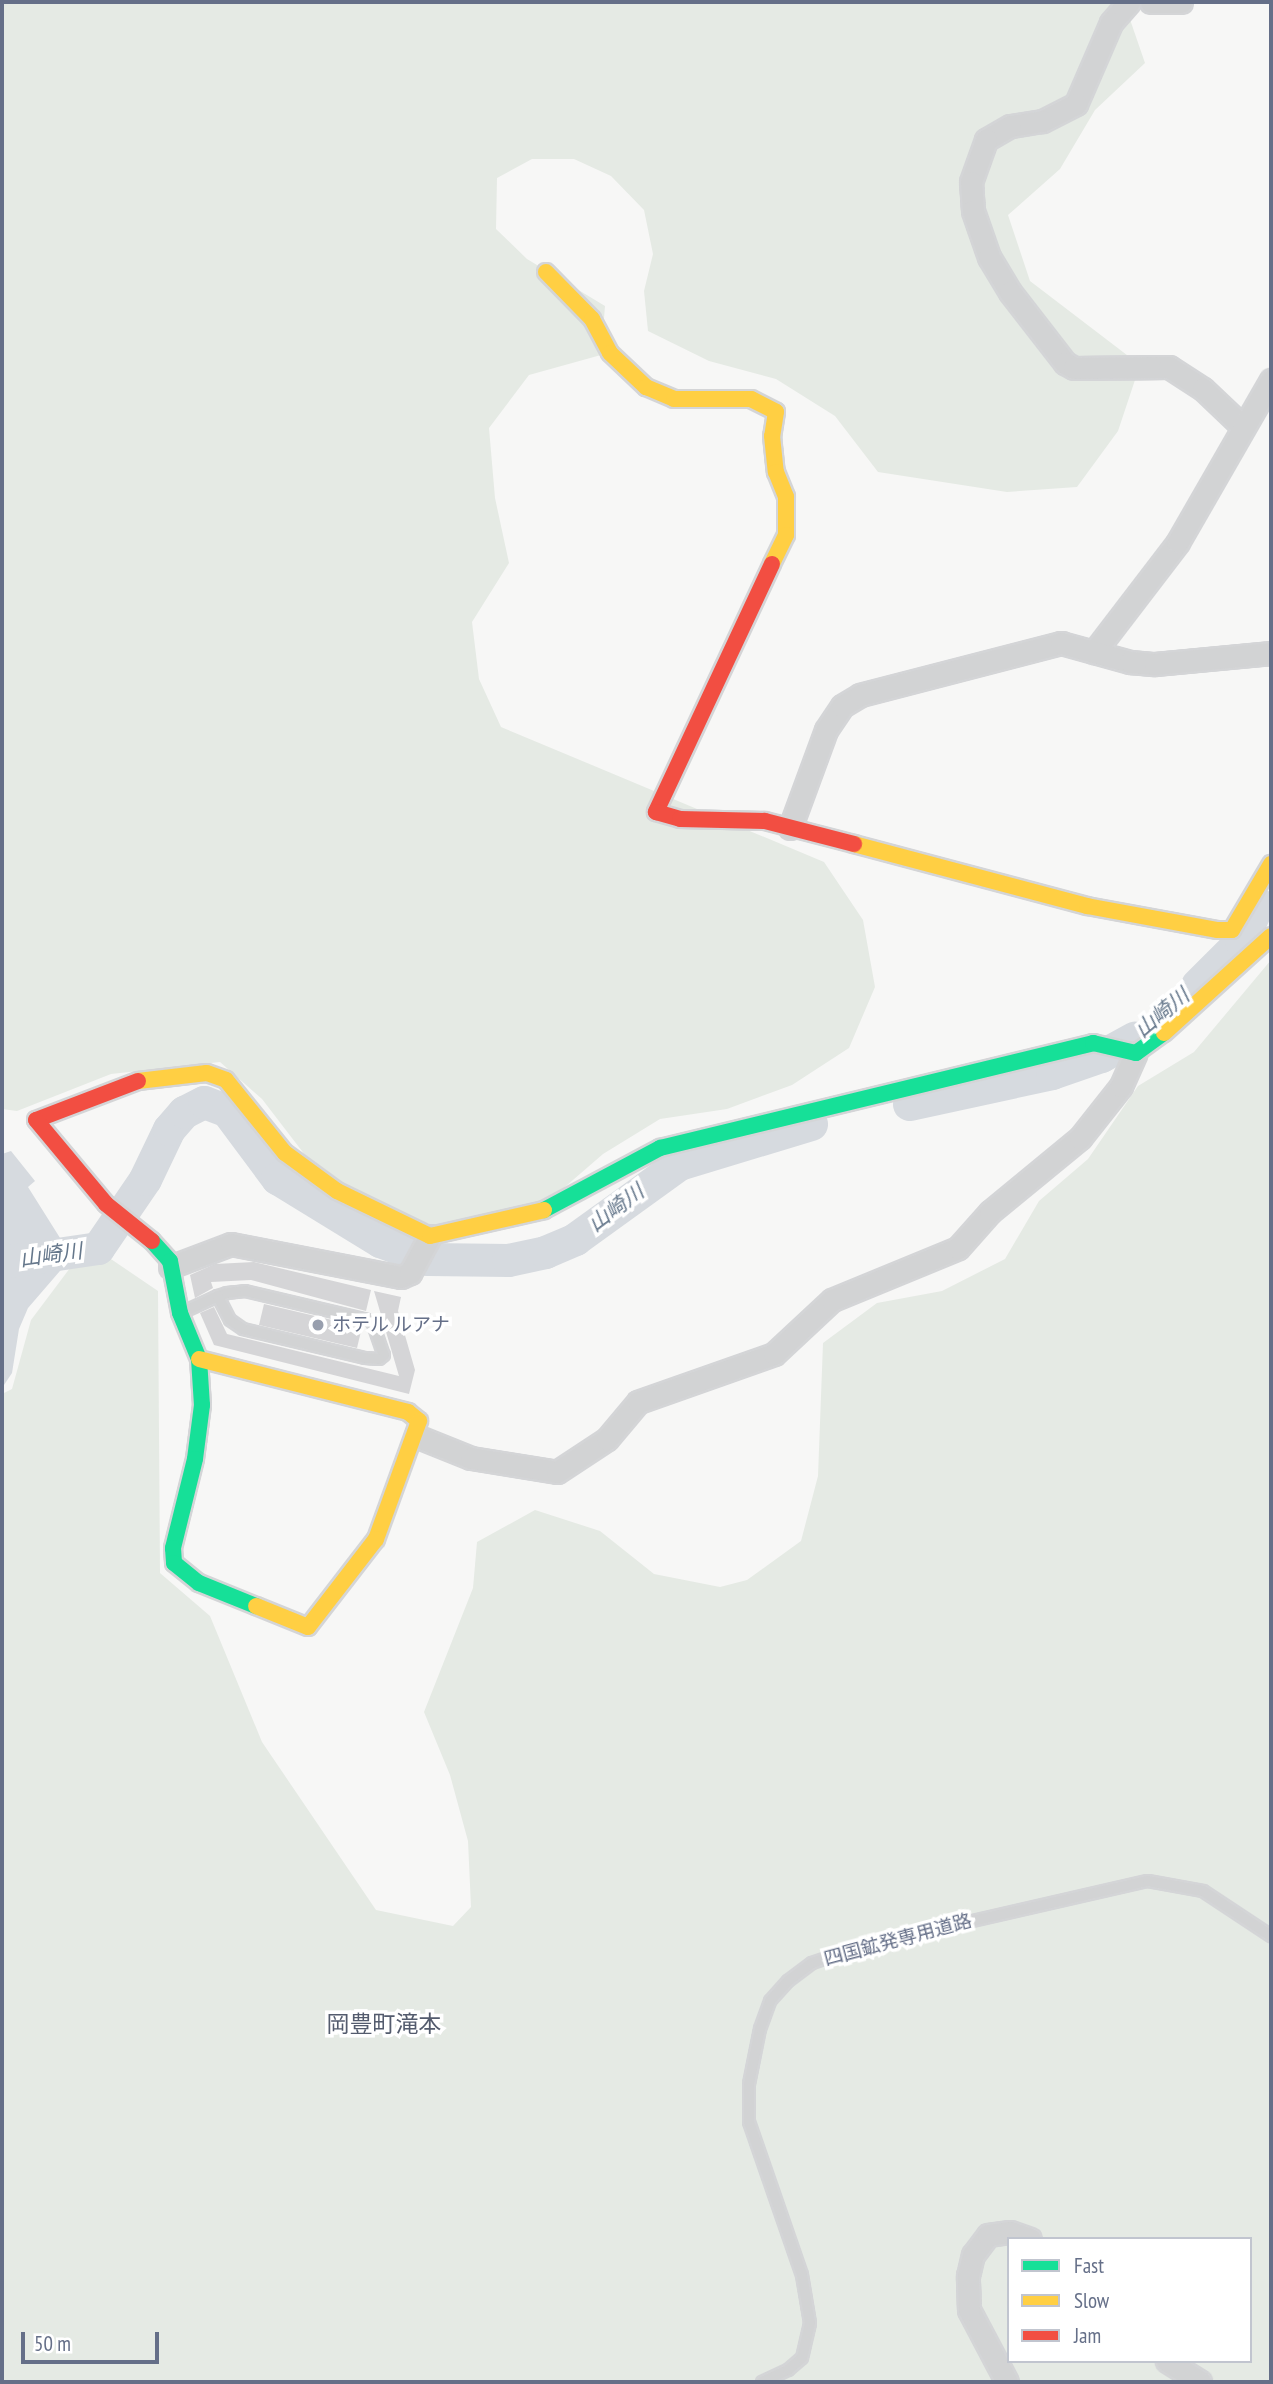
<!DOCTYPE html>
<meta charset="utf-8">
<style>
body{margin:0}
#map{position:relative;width:1273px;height:2384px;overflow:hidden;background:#f7f7f6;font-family:"PT Sans Narrow","Noto Sans JP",sans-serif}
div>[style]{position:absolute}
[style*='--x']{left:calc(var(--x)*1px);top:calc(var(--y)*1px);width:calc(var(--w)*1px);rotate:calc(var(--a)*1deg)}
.green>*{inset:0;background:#e5eae4}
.water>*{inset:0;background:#d6dadf}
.river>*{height:33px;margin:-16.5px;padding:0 16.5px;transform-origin:16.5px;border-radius:16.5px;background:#d6dadf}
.building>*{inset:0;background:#d5d5d7}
.roads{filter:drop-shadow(2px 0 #d4d5d7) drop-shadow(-2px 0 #d4d5d7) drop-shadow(0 2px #d4d5d7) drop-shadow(0 -2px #d4d5d7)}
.lane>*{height:10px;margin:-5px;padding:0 5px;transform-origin:5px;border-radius:5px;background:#d2d3d4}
.street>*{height:21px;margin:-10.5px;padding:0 10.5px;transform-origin:10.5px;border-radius:10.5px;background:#d2d3d4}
.fast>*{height:16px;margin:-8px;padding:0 8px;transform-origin:8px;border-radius:8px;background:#16e098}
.slow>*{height:16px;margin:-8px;padding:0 8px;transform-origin:8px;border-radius:8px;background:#ffcf43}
.jam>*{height:16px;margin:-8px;padding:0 8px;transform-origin:8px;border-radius:8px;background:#f24e42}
.dots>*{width:19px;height:19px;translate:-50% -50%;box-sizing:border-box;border:4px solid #fff;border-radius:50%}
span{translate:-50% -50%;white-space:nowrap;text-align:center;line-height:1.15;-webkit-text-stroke:7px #fff;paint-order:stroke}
.poi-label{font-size:19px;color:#656f88}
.left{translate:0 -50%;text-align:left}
.street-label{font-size:19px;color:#656f88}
.water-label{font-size:21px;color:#65778b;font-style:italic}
.quarter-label{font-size:23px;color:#535b6d}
.frame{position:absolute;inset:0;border:4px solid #656f88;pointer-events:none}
.legend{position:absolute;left:1007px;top:2237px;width:245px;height:126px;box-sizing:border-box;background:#fff;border:2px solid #c1c5cf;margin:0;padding:9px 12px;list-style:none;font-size:21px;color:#656f88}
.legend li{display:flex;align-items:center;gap:14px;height:35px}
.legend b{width:35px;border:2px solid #c1c5cf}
.scale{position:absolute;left:21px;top:2332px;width:138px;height:32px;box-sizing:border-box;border:4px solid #656f88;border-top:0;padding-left:9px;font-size:21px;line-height:24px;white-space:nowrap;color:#656f88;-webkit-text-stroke:5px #fff;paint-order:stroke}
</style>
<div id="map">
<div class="green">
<div style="clip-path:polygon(2px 2px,1124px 2px,1145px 63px,1095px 110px,1060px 169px,1008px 215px,1030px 281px,1140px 365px,1118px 431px,1077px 487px,1007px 492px,878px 472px,835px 416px,776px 379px,709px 361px,648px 331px,644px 291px,653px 254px,644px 210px,611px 176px,574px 159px,532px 159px,497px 178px,496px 229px,527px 259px,605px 306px,601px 355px,529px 375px,489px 428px,495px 498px,509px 563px,472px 622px,479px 679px,501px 727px,824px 862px,863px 920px,875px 987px,849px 1048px,792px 1085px,727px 1109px,660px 1119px,603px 1154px,551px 1199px,434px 1226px,362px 1196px,305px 1155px,262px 1099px,220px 1062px,111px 1074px,17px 1111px,2px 1109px)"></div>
<div style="clip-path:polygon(evenodd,1271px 960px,1271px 2382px,2px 2382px,2px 1394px,12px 1389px,31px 1320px,76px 1260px,105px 1255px,158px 1291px,160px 1573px,210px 1616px,262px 1742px,376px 1910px,453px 1926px,471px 1907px,468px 1841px,450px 1775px,424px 1712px,473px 1588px,477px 1542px,535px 1510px,600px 1531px,654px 1574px,720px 1587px,747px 1580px,801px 1541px,818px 1476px,823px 1343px,877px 1303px,942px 1291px,1005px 1259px,1039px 1201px,1088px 1159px,1138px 1086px,1194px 1052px,1271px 960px,1009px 2239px,1250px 2239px,1250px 2361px,1009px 2361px,1009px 2239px)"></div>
</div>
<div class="water">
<div style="clip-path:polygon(11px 1151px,35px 1181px,28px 1187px,72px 1257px,28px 1308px,19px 1329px,12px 1373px,2px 1388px,2px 1154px)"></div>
</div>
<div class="river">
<div style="--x:1197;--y:985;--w:62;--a:-45"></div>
<div style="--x:1241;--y:941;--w:41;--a:-65.3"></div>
<div style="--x:909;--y:1104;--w:146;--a:-12.2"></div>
<div style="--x:1052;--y:1073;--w:52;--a:-19.1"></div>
<div style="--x:1101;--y:1056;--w:38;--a:-29"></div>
<div style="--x:2;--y:1262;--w:97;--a:-8.3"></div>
<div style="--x:98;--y:1248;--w:83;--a:-55.7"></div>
<div style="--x:145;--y:1179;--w:55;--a:-64.4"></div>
<div style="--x:169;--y:1129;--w:23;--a:-49"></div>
<div style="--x:184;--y:1112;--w:22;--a:-27"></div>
<div style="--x:204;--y:1102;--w:25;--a:21"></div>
<div style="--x:227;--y:1111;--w:84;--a:53.3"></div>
<div style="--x:277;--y:1178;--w:121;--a:31.5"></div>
<div style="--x:380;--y:1241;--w:51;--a:20.6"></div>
<div style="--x:428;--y:1259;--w:80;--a:0.7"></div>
<div style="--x:508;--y:1260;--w:38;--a:-12"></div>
<div style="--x:545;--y:1252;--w:33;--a:-23"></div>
<div style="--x:575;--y:1239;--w:128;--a:-35.8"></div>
<div style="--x:679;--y:1164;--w:138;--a:-16.9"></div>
</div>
<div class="building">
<div style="clip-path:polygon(254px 1262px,371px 1290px,366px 1311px,251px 1280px,211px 1282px,213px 1288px,195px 1298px,190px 1275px,215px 1264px)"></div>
<div style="clip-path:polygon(374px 1291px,401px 1297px,398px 1311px,415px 1370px,409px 1394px,214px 1345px,200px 1313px,214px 1307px,227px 1334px,399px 1376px)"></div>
<div style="clip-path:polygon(264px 1304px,362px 1327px,357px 1348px,259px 1325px)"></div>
</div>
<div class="roads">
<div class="lane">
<div style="--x:181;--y:1313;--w:41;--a:-24.7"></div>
<div style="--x:218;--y:1296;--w:9;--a:-18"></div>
<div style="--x:227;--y:1293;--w:18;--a:-6"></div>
<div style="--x:245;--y:1291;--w:130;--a:13.3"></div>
<div style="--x:372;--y:1321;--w:36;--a:71"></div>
<div style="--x:384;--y:1355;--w:6;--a:141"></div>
<div style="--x:379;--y:1359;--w:14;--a:-176"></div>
<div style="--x:365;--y:1358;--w:125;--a:-166.6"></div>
<div style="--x:243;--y:1329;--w:16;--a:-145"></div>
<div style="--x:230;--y:1320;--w:27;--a:-117"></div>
<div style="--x:762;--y:2382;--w:29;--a:-25"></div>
<div style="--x:788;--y:2370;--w:18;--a:-41"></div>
<div style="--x:802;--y:2358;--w:36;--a:-77"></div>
<div style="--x:810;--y:2323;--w:49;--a:-99.5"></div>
<div style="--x:802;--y:2275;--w:162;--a:-109.1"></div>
<div style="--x:749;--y:2122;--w:38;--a:-90"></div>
<div style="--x:749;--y:2084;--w:56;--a:-78.7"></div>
<div style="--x:760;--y:2029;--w:30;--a:-70"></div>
<div style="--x:770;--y:2001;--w:27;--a:-48"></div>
<div style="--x:788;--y:1981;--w:30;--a:-37"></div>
<div style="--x:812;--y:1963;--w:50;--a:-18.8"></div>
<div style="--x:859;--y:1947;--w:296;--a:-12.9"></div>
<div style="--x:1148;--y:1881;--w:56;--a:10.3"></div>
<div style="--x:1203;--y:1891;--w:82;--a:33.5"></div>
</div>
<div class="street">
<div style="--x:1129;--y:2;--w:28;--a:131"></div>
<div style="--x:1111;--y:23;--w:88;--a:113.4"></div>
<div style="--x:1076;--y:104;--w:38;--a:153"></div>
<div style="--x:1042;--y:121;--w:32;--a:171"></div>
<div style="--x:1010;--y:126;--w:28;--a:150"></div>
<div style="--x:986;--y:140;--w:45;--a:109.7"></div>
<div style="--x:971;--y:182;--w:29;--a:86"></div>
<div style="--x:973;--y:211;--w:49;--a:70.8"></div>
<div style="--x:989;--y:257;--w:41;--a:59"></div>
<div style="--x:1010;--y:292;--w:90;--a:52.2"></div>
<div style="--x:1065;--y:363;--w:10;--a:29"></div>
<div style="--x:1074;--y:368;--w:95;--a:-0.6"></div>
<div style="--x:1169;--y:367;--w:40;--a:32.9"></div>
<div style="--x:1203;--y:389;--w:55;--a:43.5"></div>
<div style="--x:1151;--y:2;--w:30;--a:0"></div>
<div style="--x:1094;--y:652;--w:138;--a:-52.6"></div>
<div style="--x:1178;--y:542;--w:187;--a:-60.1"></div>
<div style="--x:790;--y:828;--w:104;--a:-69.8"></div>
<div style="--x:826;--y:730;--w:29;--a:-56"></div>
<div style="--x:842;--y:706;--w:21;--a:-31"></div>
<div style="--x:860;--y:695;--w:208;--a:-14.5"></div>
<div style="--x:1061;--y:643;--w:72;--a:15.4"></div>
<div style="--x:1130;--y:662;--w:25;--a:5"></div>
<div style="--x:1155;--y:664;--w:117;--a:-5.4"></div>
<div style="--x:170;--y:1267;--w:65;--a:-20.7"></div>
<div style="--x:231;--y:1244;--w:173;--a:11"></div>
<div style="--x:401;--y:1277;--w:10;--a:-24"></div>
<div style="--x:410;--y:1273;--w:42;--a:-61.6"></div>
<div style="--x:416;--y:1436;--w:59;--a:21.8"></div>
<div style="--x:471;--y:1458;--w:87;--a:9.2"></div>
<div style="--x:557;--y:1472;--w:60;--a:-33.4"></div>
<div style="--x:607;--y:1439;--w:48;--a:-50"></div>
<div style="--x:638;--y:1402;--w:144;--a:-19.4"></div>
<div style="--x:774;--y:1354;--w:79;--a:-43"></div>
<div style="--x:832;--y:1300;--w:136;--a:-22.4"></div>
<div style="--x:958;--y:1248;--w:48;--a:-48.4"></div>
<div style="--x:990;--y:1212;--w:117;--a:-39.4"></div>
<div style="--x:1080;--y:1138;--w:66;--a:-51.7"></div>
<div style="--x:1121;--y:1086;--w:36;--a:-66"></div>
<div style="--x:1167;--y:2361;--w:39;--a:32"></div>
<div style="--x:1007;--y:2382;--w:81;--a:-117.8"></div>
<div style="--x:969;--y:2310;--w:34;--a:-92"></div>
<div style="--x:968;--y:2276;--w:22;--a:-77"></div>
<div style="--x:973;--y:2255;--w:25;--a:-53"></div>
<div style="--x:988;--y:2235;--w:22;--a:-8"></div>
<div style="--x:1010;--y:2232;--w:21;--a:19"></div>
</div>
<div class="fast">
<div style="--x:544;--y:1210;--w:132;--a:-28.1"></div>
<div style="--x:660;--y:1148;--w:446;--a:-13.6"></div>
<div style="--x:1093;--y:1043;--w:44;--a:13.1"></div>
<div style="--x:1136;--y:1053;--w:34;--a:-36"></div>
<div style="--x:152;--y:1241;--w:27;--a:48"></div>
<div style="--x:170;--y:1261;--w:53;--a:79.1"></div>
<div style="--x:180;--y:1313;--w:50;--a:67.6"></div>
<div style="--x:199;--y:1359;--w:46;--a:86.3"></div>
<div style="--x:202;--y:1405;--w:54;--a:97.4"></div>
<div style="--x:195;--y:1459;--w:92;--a:103.9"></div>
<div style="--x:173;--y:1548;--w:15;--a:86"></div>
<div style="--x:174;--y:1563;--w:32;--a:39"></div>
<div style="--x:199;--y:1583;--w:61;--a:22"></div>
</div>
<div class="slow">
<div style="--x:546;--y:272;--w:66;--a:45.6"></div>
<div style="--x:592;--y:319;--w:38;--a:62"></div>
<div style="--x:610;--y:353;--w:50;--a:43.4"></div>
<div style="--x:646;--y:387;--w:30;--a:23"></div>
<div style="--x:674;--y:399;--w:77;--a:0"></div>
<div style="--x:751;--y:399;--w:28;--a:27"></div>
<div style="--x:776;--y:412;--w:24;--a:99"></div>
<div style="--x:772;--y:436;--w:36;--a:84"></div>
<div style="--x:776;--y:472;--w:27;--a:68"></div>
<div style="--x:786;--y:497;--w:38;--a:90"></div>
<div style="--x:786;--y:535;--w:32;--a:116"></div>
<div style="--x:854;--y:844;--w:241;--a:14.9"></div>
<div style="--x:1087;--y:906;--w:133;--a:10.4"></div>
<div style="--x:1218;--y:930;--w:14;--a:0"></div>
<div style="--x:1232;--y:930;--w:77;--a:-59.4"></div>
<div style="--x:1164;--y:1033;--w:144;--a:-42.2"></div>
<div style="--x:138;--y:1081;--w:69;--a:-6.6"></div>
<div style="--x:207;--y:1073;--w:20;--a:20"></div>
<div style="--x:226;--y:1080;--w:94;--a:51.1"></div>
<div style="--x:285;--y:1153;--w:64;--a:36.2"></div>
<div style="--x:337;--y:1191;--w:103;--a:25.8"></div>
<div style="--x:430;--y:1236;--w:117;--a:-12.8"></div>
<div style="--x:199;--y:1359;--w:216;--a:14.2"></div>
<div style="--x:408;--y:1412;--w:14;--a:39"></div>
<div style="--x:419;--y:1421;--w:126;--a:110"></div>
<div style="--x:376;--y:1539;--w:111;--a:127.7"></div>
<div style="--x:308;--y:1627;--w:56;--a:-158"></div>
</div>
<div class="jam">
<div style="--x:772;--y:564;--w:274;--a:115.1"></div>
<div style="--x:656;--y:812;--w:25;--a:16"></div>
<div style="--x:680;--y:819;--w:85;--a:1.3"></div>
<div style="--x:765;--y:821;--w:92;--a:14.5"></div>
<div style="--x:138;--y:1081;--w:109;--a:159.1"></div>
<div style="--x:36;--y:1120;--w:109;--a:50.2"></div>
<div style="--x:106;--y:1204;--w:59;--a:38.8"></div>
</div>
</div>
<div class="dots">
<div style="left:318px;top:1325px;background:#989fae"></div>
</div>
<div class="poi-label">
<span class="left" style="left:332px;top:1325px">ホテル ルアナ</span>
</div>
<div class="street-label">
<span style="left:898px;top:1940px;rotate:-15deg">四国鉱発専用道路</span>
</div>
<div class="water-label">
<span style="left:1162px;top:1013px;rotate:-40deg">山崎川</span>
<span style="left:616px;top:1208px;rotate:-37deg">山崎川</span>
<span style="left:51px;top:1255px;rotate:-8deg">山崎川</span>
</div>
<div class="quarter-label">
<span style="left:384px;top:2024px">岡豊町滝本</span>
</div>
<div class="frame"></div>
<ul class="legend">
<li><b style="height:9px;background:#16e098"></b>Fast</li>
<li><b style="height:9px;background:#ffcf43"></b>Slow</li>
<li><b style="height:9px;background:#f24e42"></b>Jam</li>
</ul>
<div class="scale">50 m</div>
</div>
